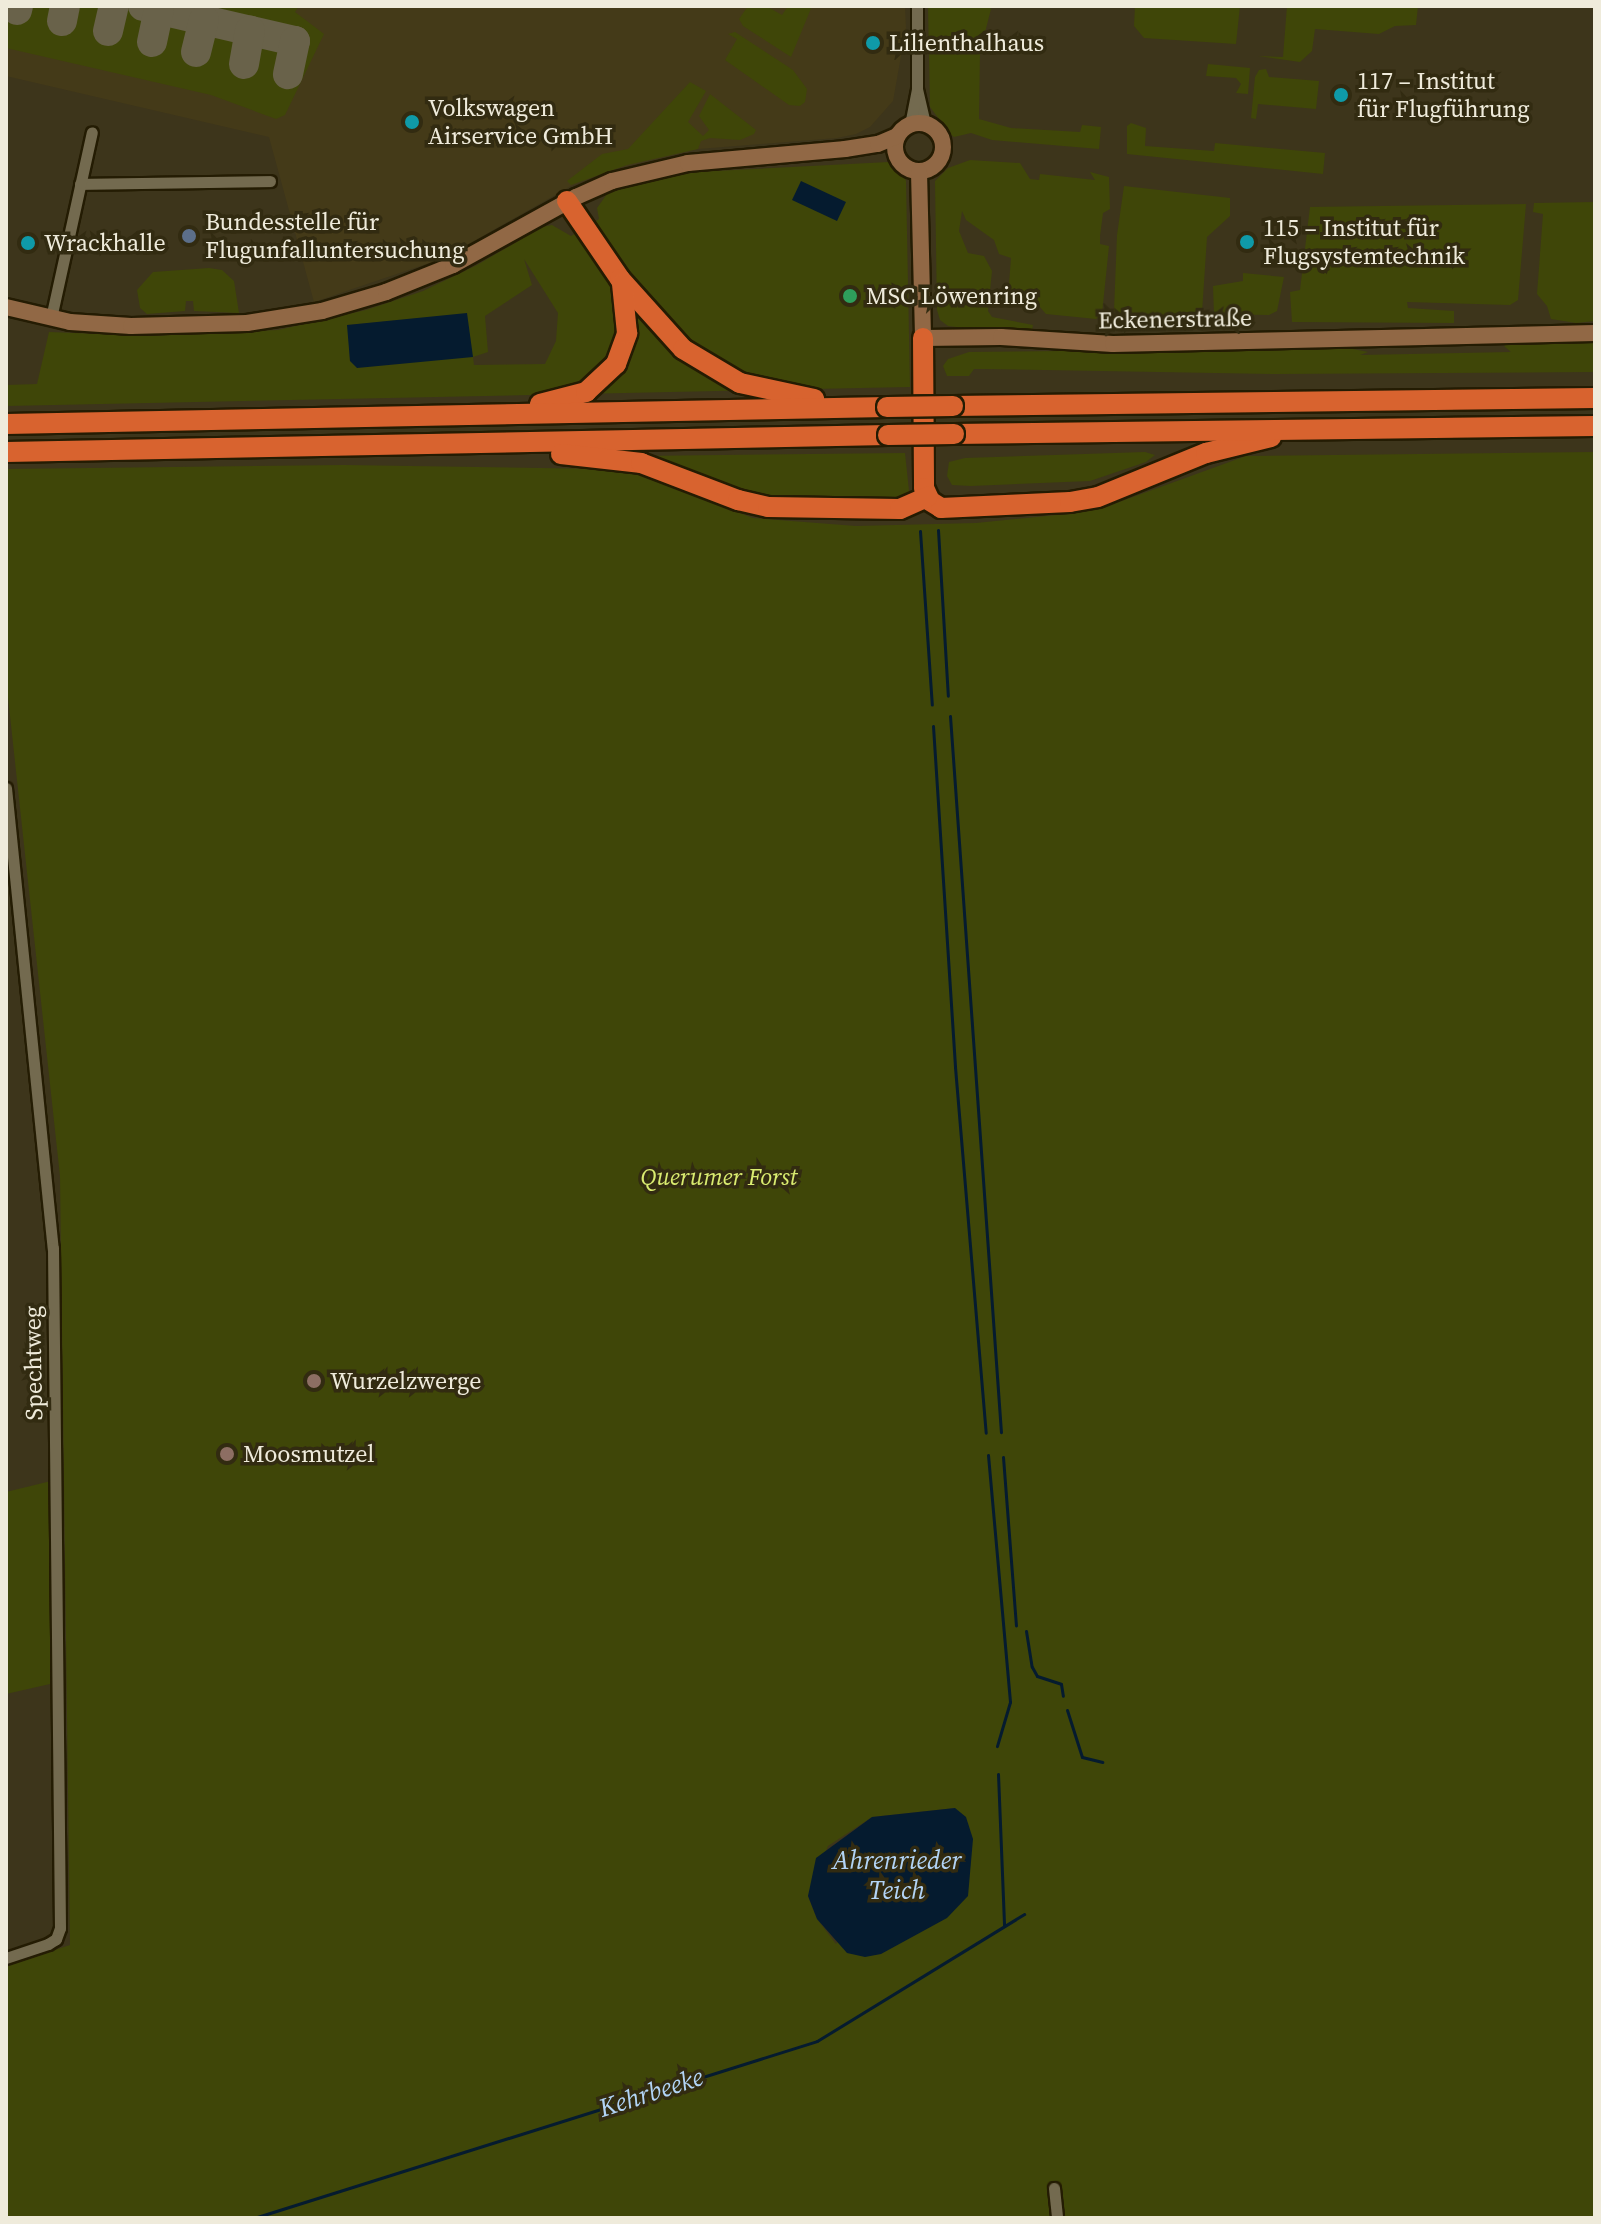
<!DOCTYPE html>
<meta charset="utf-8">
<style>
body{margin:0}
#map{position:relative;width:1601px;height:2224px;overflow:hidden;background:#3d351b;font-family:"Source Serif 4",serif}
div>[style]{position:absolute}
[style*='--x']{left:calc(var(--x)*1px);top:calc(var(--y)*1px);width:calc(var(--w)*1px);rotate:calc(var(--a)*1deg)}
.built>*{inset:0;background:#443a18}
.green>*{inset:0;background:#3f4608}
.water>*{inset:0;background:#051b2f}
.stream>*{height:3px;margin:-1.5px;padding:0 1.5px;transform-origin:1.5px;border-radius:1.5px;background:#051b2f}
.taxiway>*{height:30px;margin:-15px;padding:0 15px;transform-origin:15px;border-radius:15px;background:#69624a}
.roads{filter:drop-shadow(2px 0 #241c03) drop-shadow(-2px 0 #241c03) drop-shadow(0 2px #241c03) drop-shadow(0 -2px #241c03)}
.street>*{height:11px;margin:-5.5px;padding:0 5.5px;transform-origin:5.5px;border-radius:5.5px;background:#736a4f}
.secondary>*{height:16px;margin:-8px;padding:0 8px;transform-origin:8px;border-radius:8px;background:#916845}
.secondary>.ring{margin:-8px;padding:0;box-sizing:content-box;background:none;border:16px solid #916845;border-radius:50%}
.highway>*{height:20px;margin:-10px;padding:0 10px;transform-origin:10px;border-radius:10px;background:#d8632f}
.bridges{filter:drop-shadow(2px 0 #241c03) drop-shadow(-2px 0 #241c03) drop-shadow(0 2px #241c03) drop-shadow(0 -2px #241c03)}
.highway-bridge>*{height:20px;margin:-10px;padding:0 10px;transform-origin:10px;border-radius:10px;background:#d8632f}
.dots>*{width:22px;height:22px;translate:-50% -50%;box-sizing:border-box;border:4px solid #322b11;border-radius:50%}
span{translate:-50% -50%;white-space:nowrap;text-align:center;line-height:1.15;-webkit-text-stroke:7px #322b11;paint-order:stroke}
.poi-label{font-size:24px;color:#efebdb}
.left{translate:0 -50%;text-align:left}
.street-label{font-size:24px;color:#efebdb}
.park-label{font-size:24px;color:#daec70;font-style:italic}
.water-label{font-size:26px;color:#b2d4f6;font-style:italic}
.frame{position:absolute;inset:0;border:8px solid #efebdb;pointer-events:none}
</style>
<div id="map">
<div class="built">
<div style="clip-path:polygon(6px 6px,905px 6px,906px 28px,893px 101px,870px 127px,856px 134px,837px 138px,698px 149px,614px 169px,571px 186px,444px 258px,314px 302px,269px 137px,6px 76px)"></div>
</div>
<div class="green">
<div style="clip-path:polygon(6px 6px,299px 6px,295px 12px,324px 34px,285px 115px,276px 119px,211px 95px,6px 48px)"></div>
<div style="clip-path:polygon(748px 6px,766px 6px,782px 15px,788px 6px,812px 6px,791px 57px,743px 26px,739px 19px)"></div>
<div style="clip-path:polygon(928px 6px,989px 6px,991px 9px,980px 52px,979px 119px,1011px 128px,1080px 132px,1082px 125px,1101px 127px,1099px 149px,992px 140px,971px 133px,954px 137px,950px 134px,930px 107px)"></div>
<div style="clip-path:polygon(1135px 6px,1240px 6px,1236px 44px,1144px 38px,1134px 26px)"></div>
<div style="clip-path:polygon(1287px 6px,1418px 6px,1416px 25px,1395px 26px,1379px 34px,1315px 29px,1312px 51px,1300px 62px,1258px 56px,1283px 57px)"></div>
<div style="clip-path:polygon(735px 32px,793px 70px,807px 89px,805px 102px,800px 106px,789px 105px,725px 60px,737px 39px,728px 34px)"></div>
<div style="clip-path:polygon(1208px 64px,1250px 68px,1248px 94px,1236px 93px,1241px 84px,1236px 78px,1206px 76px)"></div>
<div style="clip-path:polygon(1266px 69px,1269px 77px,1319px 81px,1316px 109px,1258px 104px,1256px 119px,1251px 118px,1255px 77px,1259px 70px)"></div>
<div style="clip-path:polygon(690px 82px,706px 91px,688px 122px,703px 136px,709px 130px,699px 116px,710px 94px,756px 130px,754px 134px,740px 140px,710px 138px,701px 141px,698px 149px,627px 165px,571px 185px,567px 181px,602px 154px,628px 149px)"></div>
<div style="clip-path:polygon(1131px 123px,1146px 128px,1145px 146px,1214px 151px,1215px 143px,1325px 153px,1323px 174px,1127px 154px,1127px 126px)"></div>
<div style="clip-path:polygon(970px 160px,1020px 163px,1030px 179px,1039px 180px,1040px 174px,1095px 180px,1090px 172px,1109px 177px,1110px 209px,1103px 213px,1100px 236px,1100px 244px,1109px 246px,1102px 314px,1096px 319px,1046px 314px,1039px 306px,1013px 303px,1008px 297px,1011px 258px,999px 254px,994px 240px,966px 220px,962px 211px,959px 231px,968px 253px,984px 256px,992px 271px,988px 311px,992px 317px,1033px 325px,1032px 330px,965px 328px,948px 326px,940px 320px,937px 310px,935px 181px,948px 168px)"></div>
<div style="clip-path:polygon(evenodd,889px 162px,900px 168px,906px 181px,910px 387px,6px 406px,6px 385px,37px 384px,49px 332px,149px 336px,278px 330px,366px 310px,423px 291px,477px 265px,542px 227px,552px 225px,571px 236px,599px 219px,597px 208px,607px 194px,635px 184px,696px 172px,889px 162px,524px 259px,558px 313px,556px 341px,545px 364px,474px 365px,473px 357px,488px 352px,485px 316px,532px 285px,524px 259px,889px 162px,467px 314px,350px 361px,348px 325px,467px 314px)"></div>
<div style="clip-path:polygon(1124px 186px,1230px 198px,1230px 216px,1207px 237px,1202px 313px,1197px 317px,1124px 318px,1114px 311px,1117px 235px)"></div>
<div style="clip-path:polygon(1595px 202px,1595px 321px,1576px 323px,1551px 319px,1547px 306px,1537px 294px,1543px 214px,1533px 212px,1534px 203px)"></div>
<div style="clip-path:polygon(1526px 204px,1518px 300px,1510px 305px,1407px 302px,1408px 308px,1454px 311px,1454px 323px,1292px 322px,1290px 292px,1300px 290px,1310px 207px)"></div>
<div style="clip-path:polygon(209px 268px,222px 270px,234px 281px,239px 313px,194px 311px,193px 301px,186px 301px,185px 311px,147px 314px,140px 308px,137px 290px,153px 272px)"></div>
<div style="clip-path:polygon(1243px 273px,1284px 277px,1277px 311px,1269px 315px,1214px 314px,1213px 286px,1243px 281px)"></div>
<div style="clip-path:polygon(1595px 340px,1595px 372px,1275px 374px,983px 369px,974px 369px,969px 376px,947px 376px,943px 366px,948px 359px,969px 352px,1348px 348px,1368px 352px,1360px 355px,1511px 352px,1504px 346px,1512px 341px)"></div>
<div style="clip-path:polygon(1145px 452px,1155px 455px,1146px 462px,1090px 481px,971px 486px,952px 485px,947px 476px,949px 462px,965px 458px)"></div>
<div style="clip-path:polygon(evenodd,1595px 452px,1595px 2218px,6px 2218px,6px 1966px,70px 1945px,60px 1176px,6px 679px,6px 469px,344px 465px,604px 469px,639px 475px,753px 518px,856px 526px,976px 523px,1067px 514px,1108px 506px,1246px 456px,1595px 452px,955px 1808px,836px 1944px,817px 1919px,808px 1896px,828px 1846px,872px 1817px,955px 1808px)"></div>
<div style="clip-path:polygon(905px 453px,910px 500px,803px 500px,762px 495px,638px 456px)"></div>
<div style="clip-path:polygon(51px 1481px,50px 1684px,6px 1694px,6px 1492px)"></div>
</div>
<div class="water">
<div style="clip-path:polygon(801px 181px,846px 202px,837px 221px,792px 200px)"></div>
<div style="clip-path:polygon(467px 313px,473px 357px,357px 368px,350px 361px,347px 325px)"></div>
<div style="clip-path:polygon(955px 1808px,966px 1817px,973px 1839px,968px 1896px,947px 1918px,881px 1954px,865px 1957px,847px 1953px,817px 1919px,808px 1896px,816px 1858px,872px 1817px)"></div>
</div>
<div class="stream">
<div style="--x:938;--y:530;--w:166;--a:86.6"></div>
<div style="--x:920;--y:531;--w:174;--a:86.1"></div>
<div style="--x:950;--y:716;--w:718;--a:85.93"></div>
<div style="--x:933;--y:726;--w:342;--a:86.3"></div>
<div style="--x:955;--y:1067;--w:367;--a:85.2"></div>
<div style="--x:988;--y:1455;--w:248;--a:84.9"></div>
<div style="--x:1010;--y:1702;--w:46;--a:106.5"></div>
<div style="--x:1003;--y:1457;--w:169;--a:85.6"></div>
<div style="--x:1026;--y:1631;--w:36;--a:81"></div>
<div style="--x:1032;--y:1667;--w:10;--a:61"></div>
<div style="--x:1037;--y:1676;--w:25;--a:18"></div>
<div style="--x:1061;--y:1684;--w:12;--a:81"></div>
<div style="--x:1067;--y:1710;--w:49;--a:72.3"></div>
<div style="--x:1082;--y:1757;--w:21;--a:14"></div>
<div style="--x:998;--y:1774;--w:152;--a:87.7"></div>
<div style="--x:254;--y:2218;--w:590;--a:-17.45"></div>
<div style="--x:817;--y:2041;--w:243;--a:-31.5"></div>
</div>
<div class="taxiway">
<div style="--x:143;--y:6;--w:156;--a:13"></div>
<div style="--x:295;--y:41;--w:34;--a:102"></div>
<div style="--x:17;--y:10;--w:4;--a:-76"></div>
<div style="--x:62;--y:21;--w:15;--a:-79"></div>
<div style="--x:108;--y:31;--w:26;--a:-77"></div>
<div style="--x:152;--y:42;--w:33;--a:-78"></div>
<div style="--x:196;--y:52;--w:33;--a:-76"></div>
<div style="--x:244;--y:64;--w:34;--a:-80"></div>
</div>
<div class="roads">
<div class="street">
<div style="--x:917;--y:89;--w:36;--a:77"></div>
<div style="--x:910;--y:125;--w:37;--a:-79"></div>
<div style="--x:917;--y:89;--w:83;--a:-90"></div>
<div style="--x:80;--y:184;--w:190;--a:-0.9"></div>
<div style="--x:51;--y:318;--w:190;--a:-77.6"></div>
<div style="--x:6;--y:788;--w:462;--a:84.2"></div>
<div style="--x:53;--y:1248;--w:680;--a:89.41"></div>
<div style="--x:60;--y:1928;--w:12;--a:110"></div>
<div style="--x:56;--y:1939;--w:9;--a:148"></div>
<div style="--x:48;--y:1944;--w:44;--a:161.6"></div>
<div style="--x:1054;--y:2188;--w:30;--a:84"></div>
</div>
<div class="secondary">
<div class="ring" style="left:895px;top:123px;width:32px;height:32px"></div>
<div style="--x:919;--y:172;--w:166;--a:88.6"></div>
<div style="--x:923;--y:338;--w:78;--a:-0.7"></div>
<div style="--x:1001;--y:337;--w:112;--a:3.6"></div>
<div style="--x:1113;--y:344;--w:482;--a:-1.3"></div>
<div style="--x:6;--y:307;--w:66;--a:13.2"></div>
<div style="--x:70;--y:322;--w:61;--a:3.8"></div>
<div style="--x:131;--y:326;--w:116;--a:-1.5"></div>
<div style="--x:247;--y:323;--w:76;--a:-9.1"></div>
<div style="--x:322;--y:311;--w:67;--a:-16.5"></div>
<div style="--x:386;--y:292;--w:72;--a:-21.9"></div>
<div style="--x:453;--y:265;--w:141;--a:-28.9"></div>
<div style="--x:576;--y:197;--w:39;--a:-24"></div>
<div style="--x:612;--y:181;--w:78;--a:-13.3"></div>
<div style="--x:688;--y:163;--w:158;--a:-5.1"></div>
<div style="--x:845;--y:149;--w:33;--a:-9"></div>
<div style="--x:878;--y:144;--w:21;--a:-23"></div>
</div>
<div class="highway">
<div style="--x:567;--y:201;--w:94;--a:55.8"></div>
<div style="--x:620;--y:279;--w:94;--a:48"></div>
<div style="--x:683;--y:349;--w:66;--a:30.8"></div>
<div style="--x:740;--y:383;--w:76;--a:12.2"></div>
<div style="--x:923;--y:338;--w:150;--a:89.6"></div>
<div style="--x:924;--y:488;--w:14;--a:65"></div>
<div style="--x:930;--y:501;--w:13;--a:32"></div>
<div style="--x:941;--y:508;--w:129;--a:-2.7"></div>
<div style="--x:1070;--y:502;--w:28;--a:-10"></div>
<div style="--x:1098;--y:497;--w:117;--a:-22.2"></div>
<div style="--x:1206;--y:453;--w:67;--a:-13.8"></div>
<div style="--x:540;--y:404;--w:48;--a:-14.6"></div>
<div style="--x:586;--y:392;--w:41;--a:-43"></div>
<div style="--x:616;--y:364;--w:33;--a:-70"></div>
<div style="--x:627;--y:333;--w:49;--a:-95.8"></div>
<div style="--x:953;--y:406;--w:642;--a:-0.71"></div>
<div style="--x:6;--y:424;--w:881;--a:-1.11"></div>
<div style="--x:954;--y:434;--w:641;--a:-0.72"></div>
<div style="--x:6;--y:452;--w:882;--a:-1.1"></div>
<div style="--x:561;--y:454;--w:81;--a:6.4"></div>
<div style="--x:641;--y:463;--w:104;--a:20.9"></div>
<div style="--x:738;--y:500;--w:31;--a:13"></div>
<div style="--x:768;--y:507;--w:132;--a:0.9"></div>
<div style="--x:900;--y:509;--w:30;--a:-24"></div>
</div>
</div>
<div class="bridges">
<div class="highway-bridge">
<div style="--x:887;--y:407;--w:66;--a:-0.9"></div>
<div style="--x:888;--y:435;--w:66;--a:-0.9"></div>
</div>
</div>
<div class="dots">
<div style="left:873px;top:43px;background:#0f9aa8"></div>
<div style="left:1341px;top:95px;background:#0f9aa8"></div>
<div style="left:412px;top:122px;background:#0f9aa8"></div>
<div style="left:189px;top:236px;background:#5c6f8a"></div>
<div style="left:1247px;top:242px;background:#0f9aa8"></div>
<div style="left:28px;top:243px;background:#0f9aa8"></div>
<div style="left:850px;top:296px;background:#2e9e5b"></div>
<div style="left:314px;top:1381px;background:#8d6e63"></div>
<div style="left:227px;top:1454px;background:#8d6e63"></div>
</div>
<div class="poi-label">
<span class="left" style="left:889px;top:43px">Lilienthalhaus</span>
<span class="left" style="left:1357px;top:95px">117 – Institut<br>für Flugführung</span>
<span class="left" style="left:428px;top:122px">Volkswagen<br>Airservice GmbH</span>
<span class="left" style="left:205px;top:236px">Bundesstelle für<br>Flugunfalluntersuchung</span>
<span class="left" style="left:1263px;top:242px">115 – Institut für<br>Flugsystemtechnik</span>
<span class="left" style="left:44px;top:243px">Wrackhalle</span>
<span class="left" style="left:866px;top:296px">MSC Löwenring</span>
<span class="left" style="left:330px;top:1381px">Wurzelzwerge</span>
<span class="left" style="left:243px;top:1454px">Moosmutzel</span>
</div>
<div class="street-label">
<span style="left:1175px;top:319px;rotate:-1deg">Eckenerstraße</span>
<span style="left:33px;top:1363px;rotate:-91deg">Spechtweg</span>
</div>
<div class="park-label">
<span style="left:719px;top:1177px">Querumer Forst</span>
</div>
<div class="water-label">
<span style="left:897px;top:1876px">Ahrenrieder<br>Teich</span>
<span style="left:651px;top:2093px;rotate:-18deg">Kehrbeeke</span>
</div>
<div class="frame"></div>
</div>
